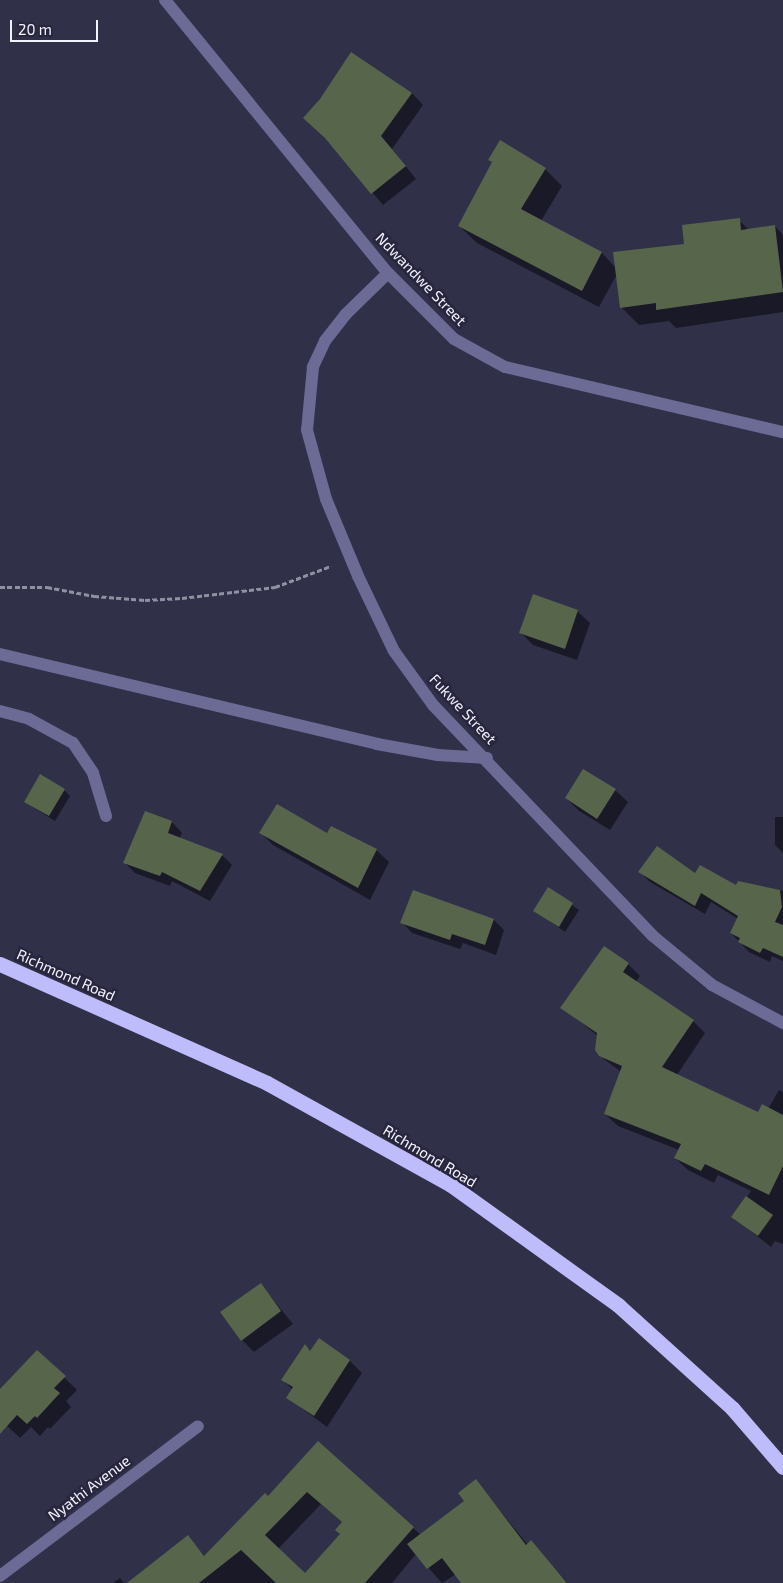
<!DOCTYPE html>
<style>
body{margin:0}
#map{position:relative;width:783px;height:1583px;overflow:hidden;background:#313049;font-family:"Exo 2",sans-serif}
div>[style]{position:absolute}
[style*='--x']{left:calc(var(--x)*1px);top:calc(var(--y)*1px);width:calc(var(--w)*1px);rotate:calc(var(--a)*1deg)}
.shadow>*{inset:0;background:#0007}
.building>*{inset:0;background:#57654b}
.path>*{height:3px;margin-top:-1.5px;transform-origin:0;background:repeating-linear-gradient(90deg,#9190a2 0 5px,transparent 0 7.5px)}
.lane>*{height:12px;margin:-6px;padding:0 6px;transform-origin:6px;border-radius:6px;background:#6c6b96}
.street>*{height:12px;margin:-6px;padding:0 6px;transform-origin:6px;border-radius:6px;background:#6c6b96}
.highway>*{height:15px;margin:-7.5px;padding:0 7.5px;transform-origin:7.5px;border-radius:7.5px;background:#bebcfb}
span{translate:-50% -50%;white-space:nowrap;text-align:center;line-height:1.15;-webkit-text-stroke:5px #27263e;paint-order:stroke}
.street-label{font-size:15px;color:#f3f3fd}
.scale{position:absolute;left:10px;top:20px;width:88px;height:22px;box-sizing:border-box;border:2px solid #f3f3fd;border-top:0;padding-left:6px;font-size:15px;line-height:18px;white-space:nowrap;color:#f3f3fd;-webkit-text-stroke:4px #27263e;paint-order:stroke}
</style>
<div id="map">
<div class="shadow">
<div style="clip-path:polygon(412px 93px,423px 105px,392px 149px,416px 179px,383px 205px,329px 141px,321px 100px)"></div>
<div style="clip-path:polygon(489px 160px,545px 169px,562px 186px,541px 221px,602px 253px,616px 268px,686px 245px,739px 220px,749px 230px,775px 226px,783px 235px,783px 312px,676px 328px,669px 321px,639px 325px,621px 307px,617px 274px,599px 307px,477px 243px,459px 226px,493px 163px)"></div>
<div style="clip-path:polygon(577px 611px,590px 623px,577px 660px,533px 645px,521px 633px)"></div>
<div style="clip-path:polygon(64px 790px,70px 796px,55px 821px,25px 802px)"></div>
<div style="clip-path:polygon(615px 790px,628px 802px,610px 830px,579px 811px,566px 798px)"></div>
<div style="clip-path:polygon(775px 817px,783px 817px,783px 853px,775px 845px)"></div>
<div style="clip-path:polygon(172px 822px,182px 833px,179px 839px,222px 855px,232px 865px,210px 901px,172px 881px,170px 886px,135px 873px,125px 863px)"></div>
<div style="clip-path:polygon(261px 833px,328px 835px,376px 850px,389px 862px,370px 900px,273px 845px)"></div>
<div style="clip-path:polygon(640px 872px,696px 875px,736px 887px,738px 882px,783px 891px,783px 961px,772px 956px,770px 962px,749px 952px,731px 933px,738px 919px,711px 902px,705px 914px,650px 882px)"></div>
<div style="clip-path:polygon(549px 889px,579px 910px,565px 932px,535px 911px)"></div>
<div style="clip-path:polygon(414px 892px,494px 920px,504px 930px,496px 955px,463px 943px,460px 949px,412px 933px,402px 922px)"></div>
<div style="clip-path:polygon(628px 964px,640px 976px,636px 982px,693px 1021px,705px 1033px,677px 1075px,758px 1114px,768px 1109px,779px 1090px,783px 1092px,783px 1244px,775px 1241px,771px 1247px,733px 1217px,751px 1191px,718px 1175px,714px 1183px,688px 1170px,675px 1158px,679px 1150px,618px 1126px,605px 1114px,621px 1072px,600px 1056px,598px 1036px,562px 1007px)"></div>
<div style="clip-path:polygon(261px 1285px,293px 1324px,254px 1352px,242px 1340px)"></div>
<div style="clip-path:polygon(305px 1346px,311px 1352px,350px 1361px,362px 1373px,327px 1427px,288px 1398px,293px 1390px,283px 1380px)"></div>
<div style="clip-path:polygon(38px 1352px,77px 1390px,66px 1401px,71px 1407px,50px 1429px,48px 1427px,40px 1436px,31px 1427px,20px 1438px,0 1419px,0 1391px)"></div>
<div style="clip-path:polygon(evenodd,318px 1443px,421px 1535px,466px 1501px,476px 1481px,528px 1545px,531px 1542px,568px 1583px,463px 1583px,456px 1574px,442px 1583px,416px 1554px,392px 1583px,129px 1583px,187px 1537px,205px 1556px,268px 1498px,318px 1443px,321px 1504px,343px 1523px,341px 1535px,305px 1575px,278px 1549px,321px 1504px)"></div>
<div style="clip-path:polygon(120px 1578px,124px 1583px,113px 1583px)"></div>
</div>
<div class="building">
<div style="clip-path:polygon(351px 52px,412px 93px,381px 136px,406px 166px,371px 194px,325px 138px,303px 118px,320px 99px)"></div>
<div style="clip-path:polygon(500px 140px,546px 168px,521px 209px,602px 252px,582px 291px,458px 226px,492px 162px,488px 160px)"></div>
<div style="clip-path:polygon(740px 218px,741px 230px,775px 225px,783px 292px,656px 310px,656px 303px,620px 308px,613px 252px,684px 244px,682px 225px)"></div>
<div style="clip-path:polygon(533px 594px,578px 610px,565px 649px,519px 633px)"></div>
<div style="clip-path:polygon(583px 769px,616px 789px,597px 819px,565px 798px)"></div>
<div style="clip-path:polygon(40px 774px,65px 789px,49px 816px,24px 802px)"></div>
<div style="clip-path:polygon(277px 804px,327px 833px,331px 826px,377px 849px,358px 888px,259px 833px)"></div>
<div style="clip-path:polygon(145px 811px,172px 821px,168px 833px,223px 854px,200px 891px,162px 872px,160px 876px,123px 863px)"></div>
<div style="clip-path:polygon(657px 846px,695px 873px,700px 865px,736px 885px,738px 881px,780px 890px,782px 907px,775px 922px,783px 925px,783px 957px,763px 948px,760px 953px,738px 942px,740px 938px,730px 933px,738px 916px,701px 893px,695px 906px,638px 872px)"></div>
<div style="clip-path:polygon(548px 887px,573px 903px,559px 927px,533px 911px)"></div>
<div style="clip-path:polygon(413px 890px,494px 919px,485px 945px,452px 934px,450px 940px,400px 923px)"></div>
<div style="clip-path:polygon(604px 946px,629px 963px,623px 972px,694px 1020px,662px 1067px,758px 1112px,762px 1104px,783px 1115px,783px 1166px,769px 1195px,705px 1164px,701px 1171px,674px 1158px,681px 1144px,604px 1114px,622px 1066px,599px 1056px,595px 1050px,597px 1033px,560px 1008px)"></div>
<div style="clip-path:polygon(746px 1196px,773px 1215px,758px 1236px,731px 1217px)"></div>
<div style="clip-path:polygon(261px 1283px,281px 1311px,241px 1341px,220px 1312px)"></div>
<div style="clip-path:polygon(319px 1338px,350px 1360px,314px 1416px,286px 1398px,293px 1387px,281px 1380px,305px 1344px,310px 1351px)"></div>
<div style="clip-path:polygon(37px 1350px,66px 1376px,54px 1388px,60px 1393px,37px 1418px,35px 1416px,27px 1424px,17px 1415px,0 1434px,0 1389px)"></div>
<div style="clip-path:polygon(evenodd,318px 1441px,414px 1527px,365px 1583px,276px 1583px,241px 1550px,199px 1583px,127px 1583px,188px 1535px,204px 1556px,265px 1493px,268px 1496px,318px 1441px,307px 1492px,342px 1522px,335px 1530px,340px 1534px,305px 1573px,265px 1535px,307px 1492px)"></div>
<div style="clip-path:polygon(476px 1479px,526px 1545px,531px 1540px,567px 1583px,461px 1583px,442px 1558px,427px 1569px,407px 1544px,464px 1501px,458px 1493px)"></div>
</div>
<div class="path">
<div style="--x:0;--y:587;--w:47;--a:0"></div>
<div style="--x:47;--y:587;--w:48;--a:10.8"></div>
<div style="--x:94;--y:596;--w:51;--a:4.5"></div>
<div style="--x:145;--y:600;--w:37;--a:-3"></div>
<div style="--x:182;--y:598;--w:94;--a:-6.7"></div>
<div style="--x:275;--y:587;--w:60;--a:-20.6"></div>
</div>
<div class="lane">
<div style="--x:0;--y:711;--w:30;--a:15"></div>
<div style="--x:29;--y:719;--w:50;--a:28.6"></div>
<div style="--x:73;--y:743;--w:36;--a:56"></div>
<div style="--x:93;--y:773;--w:45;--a:73.2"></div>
</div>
<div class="street">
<div style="--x:165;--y:0;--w:353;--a:50.8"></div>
<div style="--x:388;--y:273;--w:93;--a:45"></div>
<div style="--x:454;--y:339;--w:58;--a:28.8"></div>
<div style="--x:505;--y:367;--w:285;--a:13.2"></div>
<div style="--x:388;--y:273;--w:59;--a:135.7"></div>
<div style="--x:346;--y:314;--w:34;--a:128"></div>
<div style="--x:325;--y:341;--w:29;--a:115"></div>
<div style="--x:313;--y:367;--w:63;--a:95.4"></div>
<div style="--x:307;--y:430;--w:72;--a:74.6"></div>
<div style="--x:326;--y:499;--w:83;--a:67.4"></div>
<div style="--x:358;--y:576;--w:83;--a:64.4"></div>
<div style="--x:394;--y:651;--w:67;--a:54.2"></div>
<div style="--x:433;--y:705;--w:319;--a:46.4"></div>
<div style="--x:653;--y:936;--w:77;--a:39.7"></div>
<div style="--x:712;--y:985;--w:81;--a:28.2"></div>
<div style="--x:0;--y:654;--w:388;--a:13.4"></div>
<div style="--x:377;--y:744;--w:62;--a:10.2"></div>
<div style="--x:438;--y:755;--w:49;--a:3.5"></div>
<div style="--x:0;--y:1576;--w:248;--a:-37.1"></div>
</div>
<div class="highway">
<div style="--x:0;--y:964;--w:292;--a:24"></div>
<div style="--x:267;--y:1083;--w:210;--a:29"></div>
<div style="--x:451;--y:1185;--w:206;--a:35.7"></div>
<div style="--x:618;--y:1305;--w:154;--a:42.1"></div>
<div style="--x:732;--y:1408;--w:78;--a:49.2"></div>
</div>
<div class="street-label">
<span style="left:421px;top:279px;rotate:46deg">Ndwandwe Street</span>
<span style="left:463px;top:709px;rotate:47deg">Fukwe Street</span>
<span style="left:66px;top:975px;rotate:24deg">Richmond Road</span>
<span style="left:430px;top:1156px;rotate:31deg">Richmond Road</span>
<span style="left:89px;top:1488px;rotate:-37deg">Nyathi Avenue</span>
</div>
<div class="scale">20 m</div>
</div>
